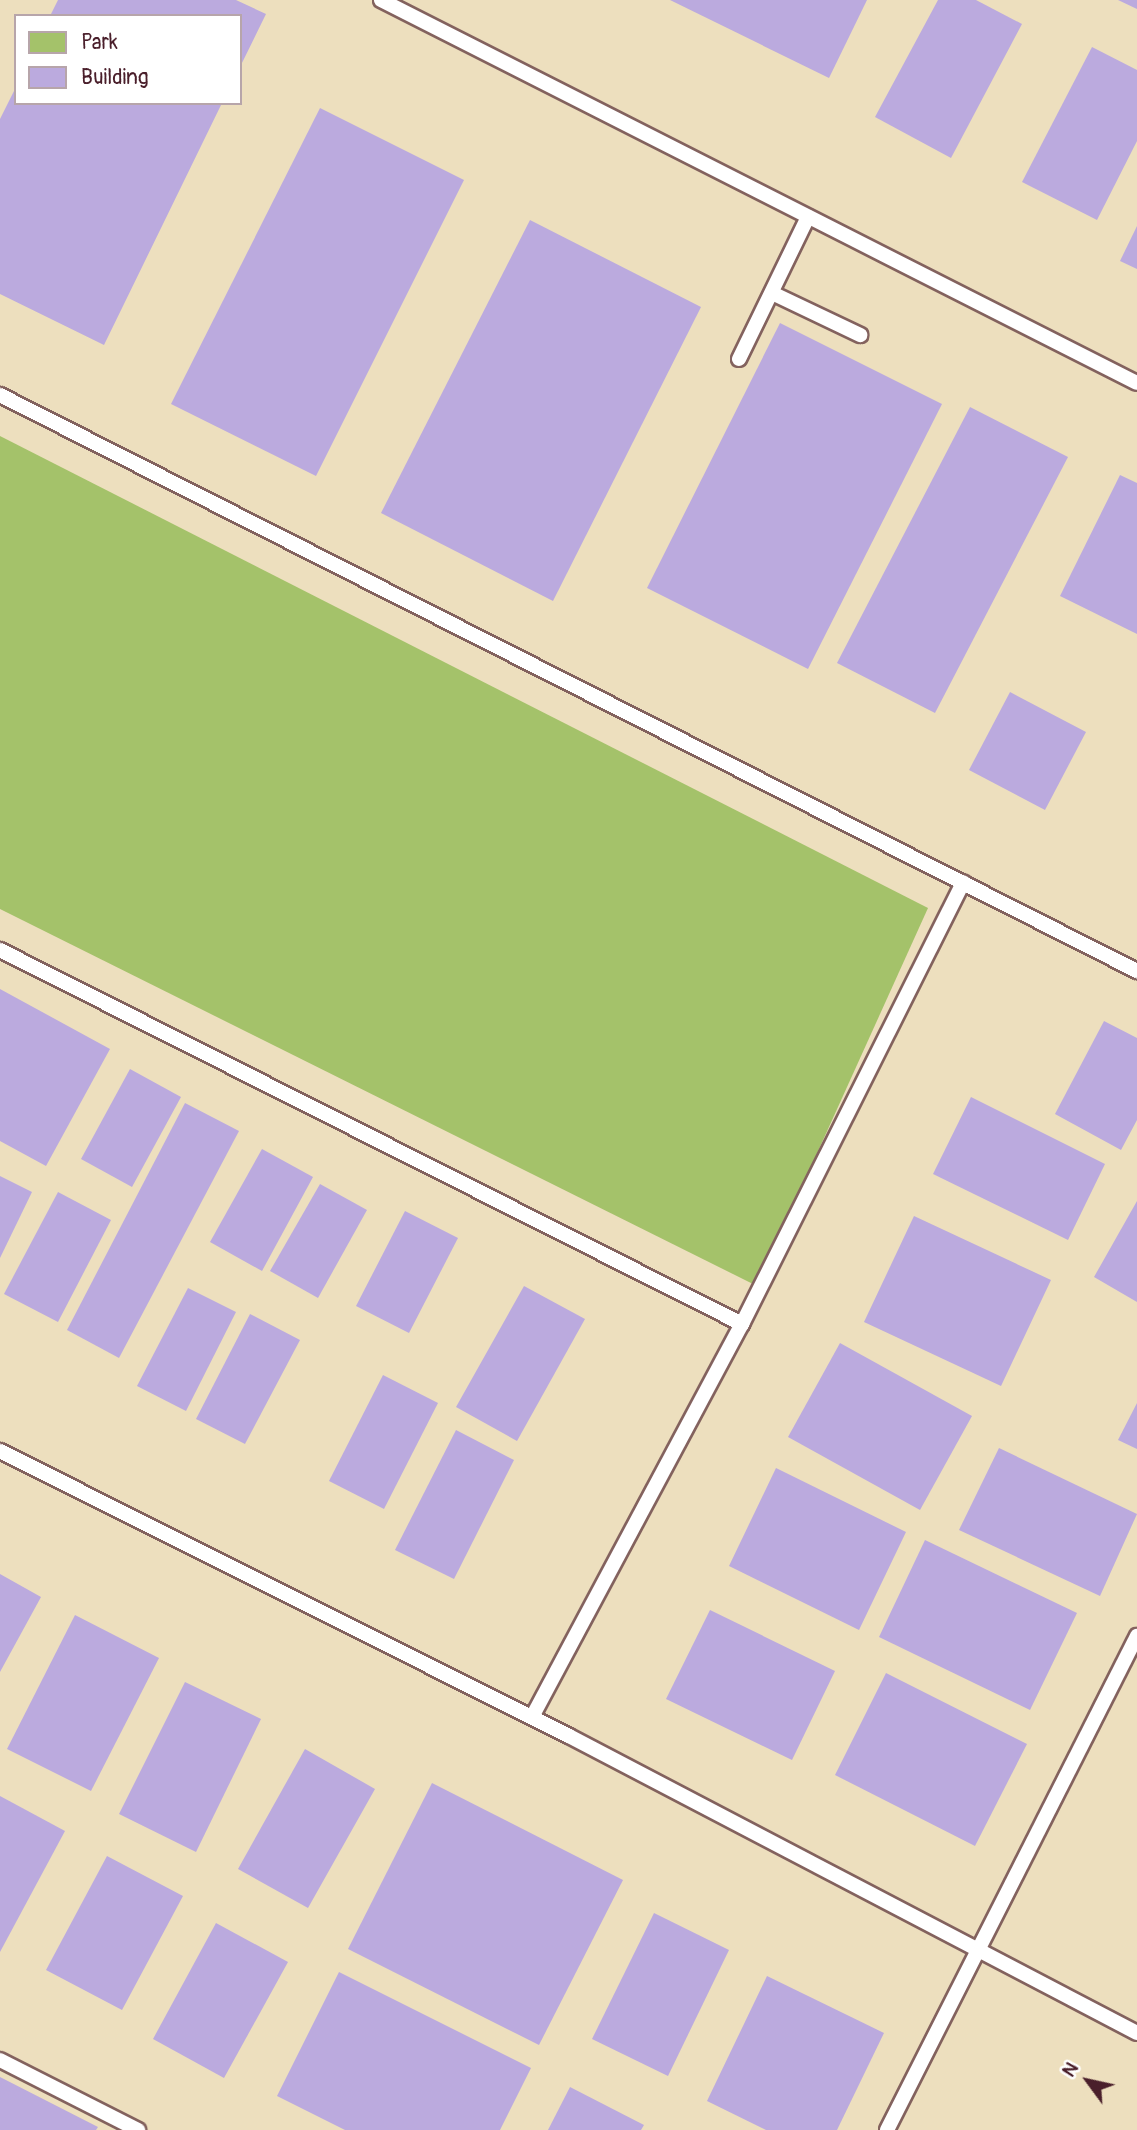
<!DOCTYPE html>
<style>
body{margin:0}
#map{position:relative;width:1137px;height:2130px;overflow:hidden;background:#eddfbe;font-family:Pangolin,sans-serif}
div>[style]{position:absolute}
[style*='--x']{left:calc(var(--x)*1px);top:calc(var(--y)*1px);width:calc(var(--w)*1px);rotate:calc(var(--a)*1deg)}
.green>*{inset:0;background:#a4c26a}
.building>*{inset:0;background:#bbaade}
.roads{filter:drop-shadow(2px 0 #83625e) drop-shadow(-2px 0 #83625e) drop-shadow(0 2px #83625e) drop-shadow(0 -2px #83625e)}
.service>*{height:14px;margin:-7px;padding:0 7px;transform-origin:7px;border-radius:7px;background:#fff}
span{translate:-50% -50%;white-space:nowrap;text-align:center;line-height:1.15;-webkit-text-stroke:7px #fff;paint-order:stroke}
.legend{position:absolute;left:14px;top:14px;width:228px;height:91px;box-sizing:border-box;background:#fff;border:2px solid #b7a5aa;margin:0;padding:9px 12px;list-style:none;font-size:21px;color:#4a1f2b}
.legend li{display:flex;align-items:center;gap:14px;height:35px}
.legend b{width:35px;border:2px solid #b7a5aa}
.north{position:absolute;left:1053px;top:2046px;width:70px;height:70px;-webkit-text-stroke:5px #fff;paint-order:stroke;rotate:303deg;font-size:19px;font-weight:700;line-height:28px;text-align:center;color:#4a1f2b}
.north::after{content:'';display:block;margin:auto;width:24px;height:32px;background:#4a1f2b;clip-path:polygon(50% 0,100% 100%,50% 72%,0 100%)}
</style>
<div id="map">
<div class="green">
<div style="clip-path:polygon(0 436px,928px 908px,757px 1286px,0 909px)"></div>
</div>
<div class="building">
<div style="clip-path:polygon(58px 0,236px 0,266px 14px,240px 67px,240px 16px,50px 16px)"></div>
<div style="clip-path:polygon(670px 0,867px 0,829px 78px)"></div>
<div style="clip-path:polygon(938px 0,976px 0,1022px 24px,951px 158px,875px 117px)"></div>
<div style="clip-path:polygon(1118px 0,1137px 0,1137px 9px)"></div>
<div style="clip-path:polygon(1092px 47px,1137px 70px,1137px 141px,1097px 220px,1022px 182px)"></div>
<div style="clip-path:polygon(16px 87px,16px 103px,222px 103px,104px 345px,0 294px,0 119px)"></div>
<div style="clip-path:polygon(320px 108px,464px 180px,316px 476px,171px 404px)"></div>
<div style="clip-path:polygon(530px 220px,701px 307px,553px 601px,381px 513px)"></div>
<div style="clip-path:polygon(1137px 226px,1137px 269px,1120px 261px)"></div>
<div style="clip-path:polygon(780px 323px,942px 404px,808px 669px,647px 588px)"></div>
<div style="clip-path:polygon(970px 407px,1068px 457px,935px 713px,837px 663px)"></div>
<div style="clip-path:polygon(1120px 475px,1137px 483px,1137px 634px,1060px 596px)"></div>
<div style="clip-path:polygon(1010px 692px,1086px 732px,1045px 810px,969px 770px)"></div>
<div style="clip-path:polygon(0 989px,110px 1049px,46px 1166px,0 1141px)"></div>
<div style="clip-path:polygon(1104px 1021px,1137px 1038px,1137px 1120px,1121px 1150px,1055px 1114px)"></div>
<div style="clip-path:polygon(130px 1069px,181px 1097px,132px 1187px,81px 1159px)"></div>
<div style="clip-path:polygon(971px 1097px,1105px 1164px,1068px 1240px,933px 1174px)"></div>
<div style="clip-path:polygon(185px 1103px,239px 1131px,119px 1358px,67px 1330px)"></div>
<div style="clip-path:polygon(262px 1149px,313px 1177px,262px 1271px,210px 1242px)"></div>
<div style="clip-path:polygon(0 1176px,32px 1192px,0 1258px)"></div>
<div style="clip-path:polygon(320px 1184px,367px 1210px,318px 1298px,270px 1271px)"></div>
<div style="clip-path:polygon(58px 1192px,111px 1220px,58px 1322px,4px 1294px)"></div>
<div style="clip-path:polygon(1137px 1201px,1137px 1302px,1094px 1277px)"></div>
<div style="clip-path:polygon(405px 1211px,458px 1238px,409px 1333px,356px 1306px)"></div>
<div style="clip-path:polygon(914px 1216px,1051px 1280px,1001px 1386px,864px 1322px)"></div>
<div style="clip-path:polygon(524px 1286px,585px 1319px,517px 1441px,456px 1407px)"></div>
<div style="clip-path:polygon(188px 1288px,236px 1312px,186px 1411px,137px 1386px)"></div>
<div style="clip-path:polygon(250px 1314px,300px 1340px,245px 1444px,196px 1419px)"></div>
<div style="clip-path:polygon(840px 1343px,972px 1416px,920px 1510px,788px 1437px)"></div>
<div style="clip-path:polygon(383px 1375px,438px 1403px,384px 1509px,329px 1481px)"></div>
<div style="clip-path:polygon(1137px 1403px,1137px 1449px,1118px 1440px)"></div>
<div style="clip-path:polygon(456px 1430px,514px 1460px,454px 1579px,395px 1550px)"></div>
<div style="clip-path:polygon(999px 1448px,1137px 1514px,1100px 1596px,959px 1530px)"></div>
<div style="clip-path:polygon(776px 1468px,906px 1532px,859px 1630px,729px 1566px)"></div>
<div style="clip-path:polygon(925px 1540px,1077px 1613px,1030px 1710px,879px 1637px)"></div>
<div style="clip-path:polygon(0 1574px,41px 1597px,0 1672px)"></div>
<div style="clip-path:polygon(710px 1610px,835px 1671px,792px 1760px,666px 1699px)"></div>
<div style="clip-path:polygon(75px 1615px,159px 1658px,91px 1791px,7px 1749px)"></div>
<div style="clip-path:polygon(886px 1673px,1027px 1744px,975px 1846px,835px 1775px)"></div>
<div style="clip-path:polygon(185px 1682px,261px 1719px,196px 1852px,119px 1814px)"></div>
<div style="clip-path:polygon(305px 1749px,375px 1789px,308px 1908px,238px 1869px)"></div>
<div style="clip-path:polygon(432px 1783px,623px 1880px,539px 2045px,348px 1949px)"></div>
<div style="clip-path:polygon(0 1796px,65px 1831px,0 1952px)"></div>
<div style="clip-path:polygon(107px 1856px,183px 1896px,122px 2010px,46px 1970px)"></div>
<div style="clip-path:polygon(654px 1913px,729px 1950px,668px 2076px,592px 2039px)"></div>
<div style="clip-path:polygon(216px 1923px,288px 1962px,224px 2078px,153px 2039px)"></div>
<div style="clip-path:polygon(339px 1972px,531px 2068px,500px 2130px,345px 2130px,277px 2096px)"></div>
<div style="clip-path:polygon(767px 1976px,884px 2033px,837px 2130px,766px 2130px,707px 2101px)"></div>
<div style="clip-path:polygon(0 2077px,98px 2127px,96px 2130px,0 2130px)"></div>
<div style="clip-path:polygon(570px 2087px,644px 2125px,641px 2130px,548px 2130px)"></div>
</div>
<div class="roads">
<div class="service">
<div style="--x:381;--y:0;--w:847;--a:26.87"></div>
<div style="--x:772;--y:293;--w:98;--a:25.5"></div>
<div style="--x:739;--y:359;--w:158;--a:-64.1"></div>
<div style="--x:0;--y:395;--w:1275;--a:26.87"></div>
<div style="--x:0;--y:950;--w:831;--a:26.75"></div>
<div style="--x:0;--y:1451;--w:636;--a:26.61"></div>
<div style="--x:569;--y:1736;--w:641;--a:27.6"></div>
<div style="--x:532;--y:1717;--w:446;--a:-61.9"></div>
<div style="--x:742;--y:1324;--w:494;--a:-63.4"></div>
<div style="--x:0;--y:2060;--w:155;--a:26.9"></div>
<div style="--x:887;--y:2130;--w:554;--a:-63.16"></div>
</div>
</div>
<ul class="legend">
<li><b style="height:19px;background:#a4c26a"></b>Park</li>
<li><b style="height:19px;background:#bbaade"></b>Building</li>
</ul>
<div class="north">N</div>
</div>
